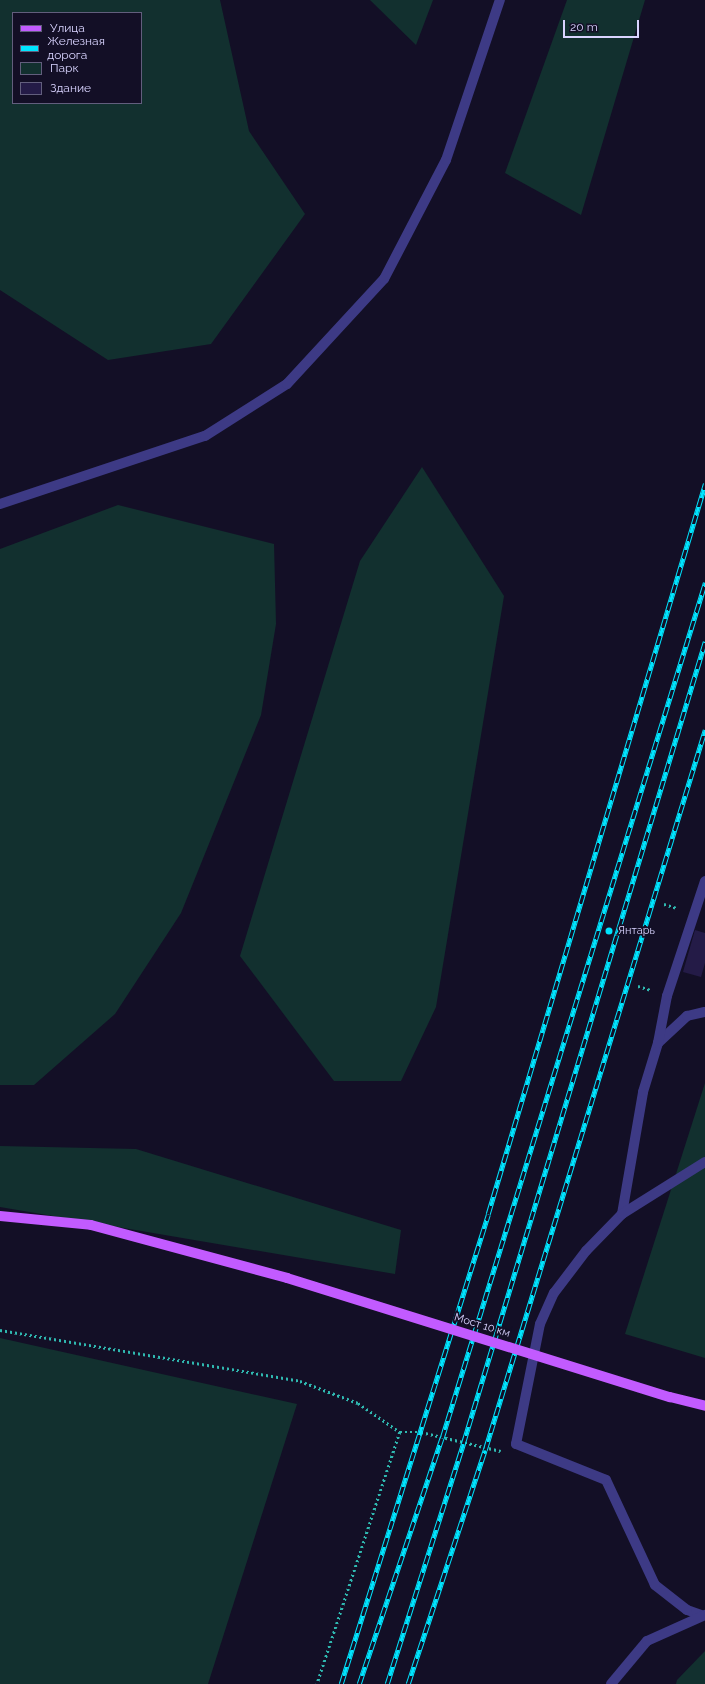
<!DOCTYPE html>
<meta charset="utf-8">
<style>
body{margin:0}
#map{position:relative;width:705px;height:1684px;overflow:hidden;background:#130f26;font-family:Raleway,sans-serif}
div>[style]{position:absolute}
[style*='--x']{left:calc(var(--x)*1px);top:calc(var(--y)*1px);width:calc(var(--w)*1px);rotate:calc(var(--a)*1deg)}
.green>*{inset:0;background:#12302f}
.building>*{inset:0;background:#241b47}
.path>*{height:2.5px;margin-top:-1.25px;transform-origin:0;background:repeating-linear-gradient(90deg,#2fb8b0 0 2px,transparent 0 5px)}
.minor>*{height:10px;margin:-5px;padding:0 5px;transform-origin:5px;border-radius:5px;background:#3d3a85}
.major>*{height:10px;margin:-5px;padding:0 5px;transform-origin:5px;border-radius:5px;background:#c25bff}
.rail>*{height:4.5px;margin-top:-2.25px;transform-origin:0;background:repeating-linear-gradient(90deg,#130f26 0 9px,#00e5ff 0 18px);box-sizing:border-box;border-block:1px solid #00e5ff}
.major-bridge>*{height:10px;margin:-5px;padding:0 5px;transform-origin:5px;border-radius:5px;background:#c25bff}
.dots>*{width:11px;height:11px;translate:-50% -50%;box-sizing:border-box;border:2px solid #130f26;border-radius:50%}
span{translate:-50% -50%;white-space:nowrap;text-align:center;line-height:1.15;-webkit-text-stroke:3.5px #130f26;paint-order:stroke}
.poi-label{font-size:11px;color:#d9d4ff}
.left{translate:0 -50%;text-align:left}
.street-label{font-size:11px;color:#d9d4ff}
.legend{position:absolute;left:12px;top:12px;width:130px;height:92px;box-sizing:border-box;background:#130f26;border:1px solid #625e7d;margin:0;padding:5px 7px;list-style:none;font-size:12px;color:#d9d4ff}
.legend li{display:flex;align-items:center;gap:8px;height:20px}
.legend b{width:20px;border:1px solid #625e7d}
.scale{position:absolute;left:563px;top:20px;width:76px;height:18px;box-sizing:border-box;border:2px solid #d9d4ff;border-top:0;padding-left:5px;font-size:12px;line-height:14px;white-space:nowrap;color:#d9d4ff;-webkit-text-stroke:3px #130f26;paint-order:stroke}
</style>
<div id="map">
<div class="green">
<div style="clip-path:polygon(evenodd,0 0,220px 0,249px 131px,305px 214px,211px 344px,108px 360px,0 290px,0 0,13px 13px,141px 13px,141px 103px,13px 103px,13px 13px)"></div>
<div style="clip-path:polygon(370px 0,433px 0,416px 45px)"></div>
<div style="clip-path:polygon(567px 0,645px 0,581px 215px,505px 173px)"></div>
<div style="clip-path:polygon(422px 467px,504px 596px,436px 1007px,401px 1081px,334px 1081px,240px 956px,360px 561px)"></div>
<div style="clip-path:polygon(118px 505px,274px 544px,276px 624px,261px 715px,181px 913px,115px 1014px,34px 1085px,0 1085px,0 549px)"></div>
<div style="clip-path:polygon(705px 1083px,705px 1358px,625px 1334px)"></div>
<div style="clip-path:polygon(0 1146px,136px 1149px,401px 1230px,395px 1274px,0 1207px)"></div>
<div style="clip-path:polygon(0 1338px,297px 1404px,208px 1684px,0 1684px)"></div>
<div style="clip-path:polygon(705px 1651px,705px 1684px,676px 1684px,677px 1680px)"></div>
</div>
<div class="building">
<div style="clip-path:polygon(695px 930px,705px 933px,705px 963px,701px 977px,683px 972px)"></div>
</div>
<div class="path">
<div style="--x:664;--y:904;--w:14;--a:17"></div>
<div style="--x:638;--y:986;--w:14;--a:17"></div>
<div style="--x:0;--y:1330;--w:304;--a:9.6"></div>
<div style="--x:300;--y:1381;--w:62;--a:20.8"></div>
<div style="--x:358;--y:1403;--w:51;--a:34.6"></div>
<div style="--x:400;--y:1432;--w:265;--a:108.2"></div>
<div style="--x:400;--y:1432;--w:21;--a:0"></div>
<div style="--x:421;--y:1432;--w:82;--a:13.4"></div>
</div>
<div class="minor">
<div style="--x:0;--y:504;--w:216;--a:-18.4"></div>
<div style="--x:205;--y:436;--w:97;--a:-32.4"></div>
<div style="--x:287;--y:384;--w:143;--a:-47.3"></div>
<div style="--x:384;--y:279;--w:134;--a:-62.5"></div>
<div style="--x:446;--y:160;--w:169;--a:-71.4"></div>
<div style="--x:658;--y:1043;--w:40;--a:-43"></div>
<div style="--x:687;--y:1016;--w:18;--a:-13"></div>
<div style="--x:622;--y:1214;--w:124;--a:-80.2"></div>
<div style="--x:643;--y:1092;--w:51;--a:-73"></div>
<div style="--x:658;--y:1043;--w:48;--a:-79.2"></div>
<div style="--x:667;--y:996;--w:121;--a:-71.7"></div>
<div style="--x:701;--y:1615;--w:15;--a:-160"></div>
<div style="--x:687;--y:1610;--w:41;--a:-142"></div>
<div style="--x:655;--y:1585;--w:116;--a:-115"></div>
<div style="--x:606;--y:1480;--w:97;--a:-158.2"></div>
<div style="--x:516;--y:1444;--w:122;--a:-78.7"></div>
<div style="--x:540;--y:1324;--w:34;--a:-66"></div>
<div style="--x:554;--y:1293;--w:53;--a:-52.7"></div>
<div style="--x:586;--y:1251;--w:52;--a:-45.8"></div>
<div style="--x:622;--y:1214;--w:98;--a:-32.1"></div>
<div style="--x:611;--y:1684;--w:56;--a:-50.1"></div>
<div style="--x:647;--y:1641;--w:64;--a:-24.1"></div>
</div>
<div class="major">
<div style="--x:0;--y:1216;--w:91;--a:5.6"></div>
<div style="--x:91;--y:1225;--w:203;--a:15.1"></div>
<div style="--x:670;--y:1397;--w:36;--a:14"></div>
</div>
<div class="rail">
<div style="--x:341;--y:1684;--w:492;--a:-72.6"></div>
<div style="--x:488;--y:1214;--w:762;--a:-73.44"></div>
<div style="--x:359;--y:1684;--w:260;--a:-71.4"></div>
<div style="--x:442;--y:1438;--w:895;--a:-72.9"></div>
<div style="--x:387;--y:1684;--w:252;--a:-72.4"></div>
<div style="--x:463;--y:1444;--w:838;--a:-73.21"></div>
<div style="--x:408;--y:1684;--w:246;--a:-71.8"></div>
<div style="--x:485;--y:1450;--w:753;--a:-73.01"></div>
</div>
<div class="major-bridge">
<div style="--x:287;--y:1278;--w:401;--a:17.3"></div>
</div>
<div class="dots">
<div style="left:609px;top:931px;background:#00e5ff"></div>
</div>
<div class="poi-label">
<span class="left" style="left:618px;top:931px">Янтарь</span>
</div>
<div class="street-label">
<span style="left:482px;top:1326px;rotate:17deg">Мост 10 км</span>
</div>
<ul class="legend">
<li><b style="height:5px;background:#c25bff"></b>Улица</li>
<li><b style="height:5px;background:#00e5ff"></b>Железная дорога</li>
<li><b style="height:11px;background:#12302f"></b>Парк</li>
<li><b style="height:11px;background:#241b47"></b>Здание</li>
</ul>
<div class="scale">20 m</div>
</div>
